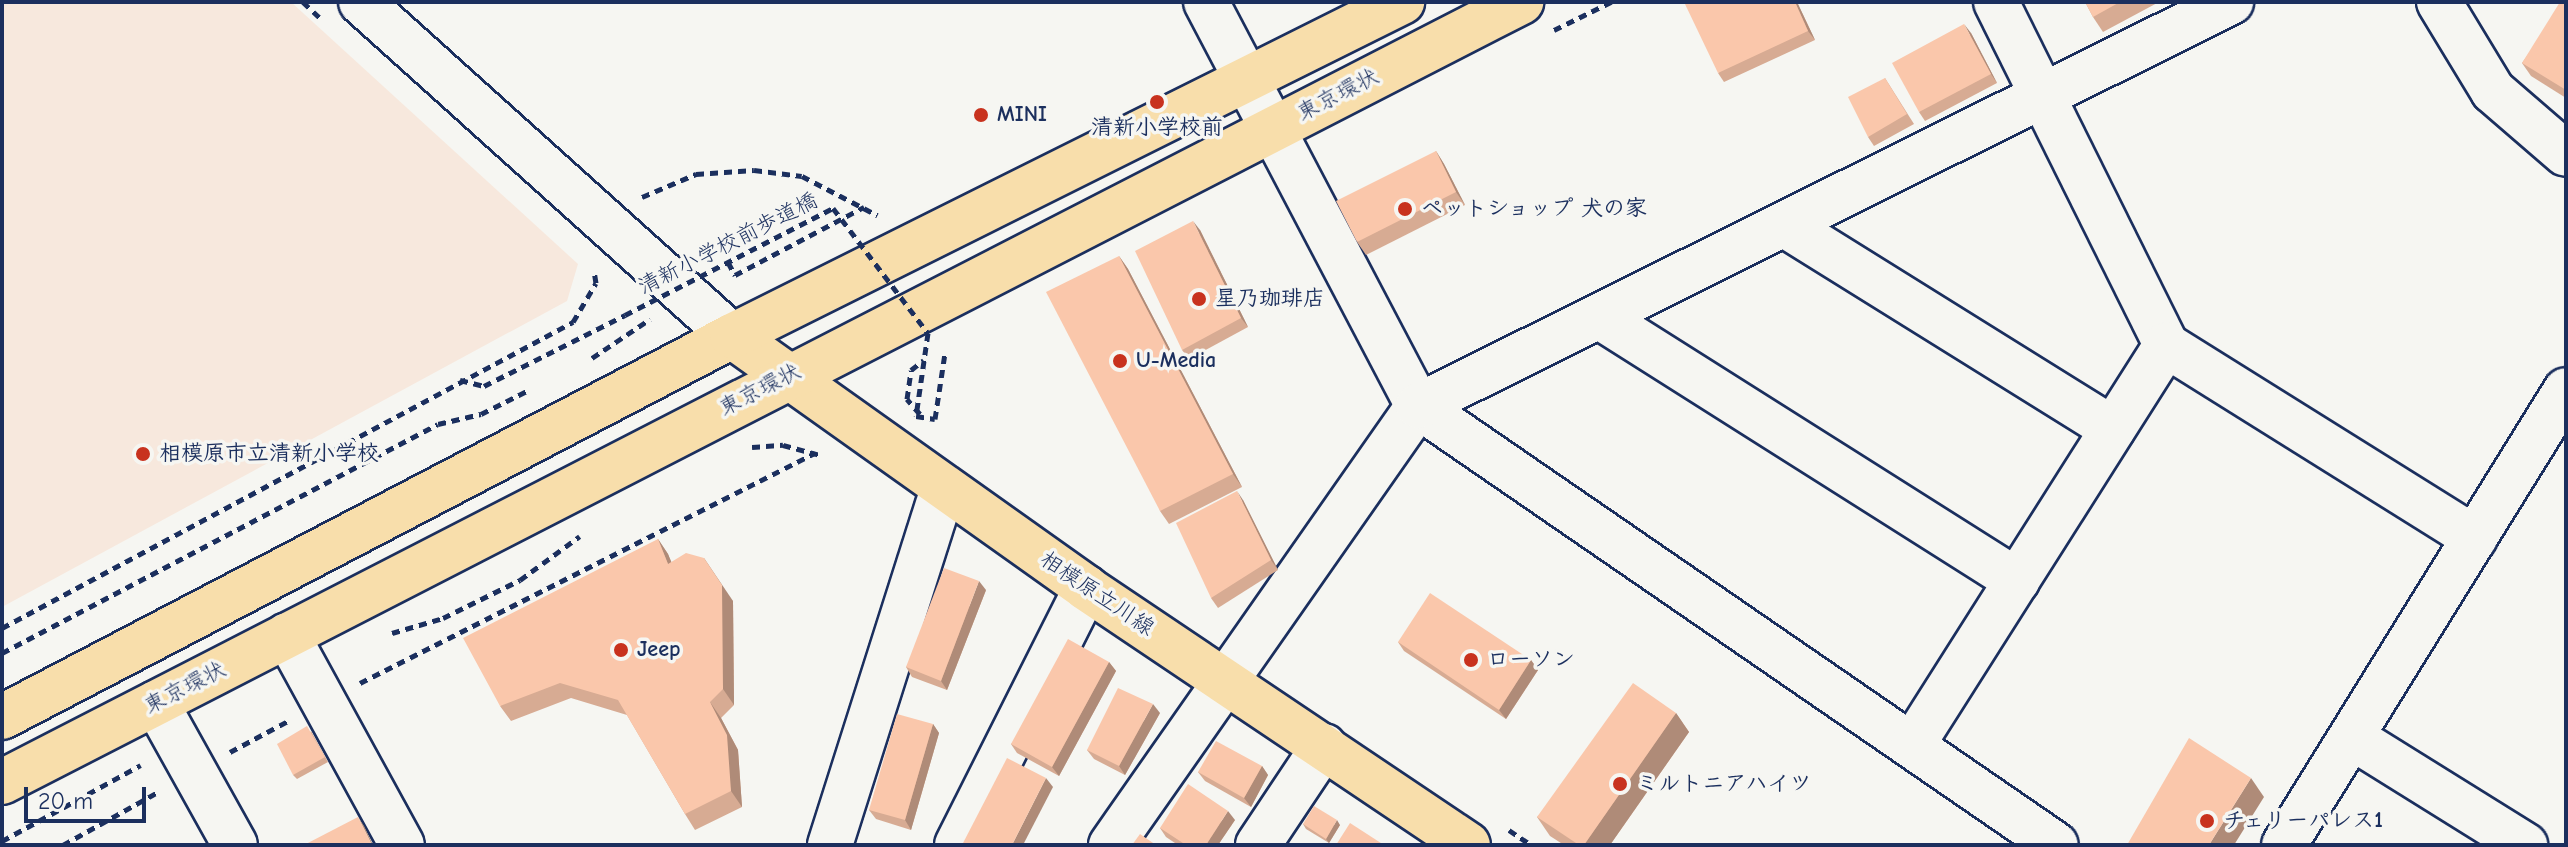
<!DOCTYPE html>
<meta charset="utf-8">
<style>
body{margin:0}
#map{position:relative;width:2568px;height:847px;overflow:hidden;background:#f6f6f2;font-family:"Comic Neue","Klee One",sans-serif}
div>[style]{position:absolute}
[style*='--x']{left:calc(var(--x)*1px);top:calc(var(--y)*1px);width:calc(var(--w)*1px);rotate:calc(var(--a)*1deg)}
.built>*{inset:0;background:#f7e8dd}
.path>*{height:5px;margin-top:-2.5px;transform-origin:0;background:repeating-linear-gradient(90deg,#1b2f5e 0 8px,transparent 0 14px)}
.roads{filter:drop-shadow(2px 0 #1b2f5e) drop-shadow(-2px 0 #1b2f5e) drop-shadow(0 2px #1b2f5e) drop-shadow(0 -2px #1b2f5e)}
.minor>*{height:44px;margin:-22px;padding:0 22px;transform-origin:22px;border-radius:22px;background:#f6f6f2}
.major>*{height:44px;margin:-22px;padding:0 22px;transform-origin:22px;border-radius:22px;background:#f8deab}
.highway>*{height:44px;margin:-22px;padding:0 22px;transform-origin:22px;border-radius:22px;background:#f8deab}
.path-bridge>*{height:5px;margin-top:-2.5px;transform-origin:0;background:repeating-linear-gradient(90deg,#1b2f5e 0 8px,transparent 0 14px)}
.wall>*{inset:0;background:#d7ab93}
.shaded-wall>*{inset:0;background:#af8b78}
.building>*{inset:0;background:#fac7ab}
.dots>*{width:22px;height:22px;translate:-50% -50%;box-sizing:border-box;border:4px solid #f6f6f2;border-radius:50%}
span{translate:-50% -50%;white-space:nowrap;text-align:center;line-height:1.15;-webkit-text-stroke:7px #f6f6f2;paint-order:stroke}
.street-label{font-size:22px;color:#1b2f5e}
.poi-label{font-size:22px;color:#1b2f5e;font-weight:700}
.left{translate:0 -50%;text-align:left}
.frame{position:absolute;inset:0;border:4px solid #1b2f5e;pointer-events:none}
.scale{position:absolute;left:24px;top:787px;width:122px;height:36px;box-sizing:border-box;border:4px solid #1b2f5e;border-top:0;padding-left:10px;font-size:24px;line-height:28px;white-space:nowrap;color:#1b2f5e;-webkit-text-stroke:6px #f6f6f2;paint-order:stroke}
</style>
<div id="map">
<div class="built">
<div style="clip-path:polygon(2px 2px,291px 2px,578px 264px,567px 301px,2px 607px)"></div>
</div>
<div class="path">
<div style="--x:303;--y:2;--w:26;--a:43"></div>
<div style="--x:1554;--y:30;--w:64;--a:-26.2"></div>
<div style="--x:642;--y:197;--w:59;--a:-23.1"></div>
<div style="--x:696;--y:174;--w:58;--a:-3.9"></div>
<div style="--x:754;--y:170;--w:48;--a:7.1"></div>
<div style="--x:802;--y:176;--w:85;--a:27.5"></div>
<div style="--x:728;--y:262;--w:15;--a:62"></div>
<div style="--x:735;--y:275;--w:146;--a:-27.8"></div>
<div style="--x:592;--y:358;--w:70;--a:-33.9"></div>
<div style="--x:460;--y:380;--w:25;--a:14"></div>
<div style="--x:484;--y:386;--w:158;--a:-26.7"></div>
<div style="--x:920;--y:414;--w:20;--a:-131"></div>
<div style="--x:907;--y:399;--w:29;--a:-82"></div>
<div style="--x:911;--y:370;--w:16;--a:-38"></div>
<div style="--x:752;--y:447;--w:31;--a:-4"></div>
<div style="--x:783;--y:445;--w:38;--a:15"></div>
<div style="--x:2;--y:628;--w:648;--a:-28.19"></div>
<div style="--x:573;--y:322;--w:45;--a:-59.5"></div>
<div style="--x:596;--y:283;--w:13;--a:-99"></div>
<div style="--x:392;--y:633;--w:53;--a:-16.4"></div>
<div style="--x:443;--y:618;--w:86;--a:-26.3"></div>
<div style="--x:520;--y:580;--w:74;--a:-36.3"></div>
<div style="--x:2;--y:653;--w:492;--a:-27.7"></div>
<div style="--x:438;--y:424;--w:44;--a:-13.1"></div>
<div style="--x:481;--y:414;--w:54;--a:-26.6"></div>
<div style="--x:360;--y:683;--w:510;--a:-26.82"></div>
<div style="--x:230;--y:752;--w:66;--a:-28.1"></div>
<div style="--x:1509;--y:830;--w:27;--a:34"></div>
<div style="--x:2;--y:841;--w:158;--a:-28.7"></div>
<div style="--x:63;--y:845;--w:109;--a:-29.2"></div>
</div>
<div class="roads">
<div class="minor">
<div style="--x:361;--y:2;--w:499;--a:42"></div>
<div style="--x:1206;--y:2;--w:456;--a:62.3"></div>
<div style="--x:1418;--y:406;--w:774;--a:34.53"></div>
<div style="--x:1996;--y:2;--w:383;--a:63.6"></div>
<div style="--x:2166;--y:345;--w:364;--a:32"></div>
<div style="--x:2439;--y:2;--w:104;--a:58.8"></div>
<div style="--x:2493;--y:91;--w:96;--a:40.8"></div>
<div style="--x:1785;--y:225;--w:386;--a:31.9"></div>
<div style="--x:1603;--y:319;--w:490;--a:32.3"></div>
<div style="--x:287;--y:635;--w:239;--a:61.3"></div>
<div style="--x:156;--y:703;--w:162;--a:60.9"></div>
<div style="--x:2353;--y:738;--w:203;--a:31.9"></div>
<div style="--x:1913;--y:744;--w:472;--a:-57.6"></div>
<div style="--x:830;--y:845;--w:374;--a:-72.4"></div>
<div style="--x:957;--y:845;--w:288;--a:-63.3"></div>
<div style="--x:1111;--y:845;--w:536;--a:-55.03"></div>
<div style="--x:1418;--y:406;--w:908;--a:-26.42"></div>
<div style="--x:1258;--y:845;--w:119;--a:-56.3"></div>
<div style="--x:2284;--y:845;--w:535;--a:-58.21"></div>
</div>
<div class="major">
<div style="--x:732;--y:336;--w:435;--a:35.4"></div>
<div style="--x:1086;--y:588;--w:460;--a:33.9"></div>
</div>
<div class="highway">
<div style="--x:2;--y:717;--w:823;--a:-27.56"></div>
<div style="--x:732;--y:336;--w:749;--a:-26.5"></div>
<div style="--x:2;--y:782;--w:1708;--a:-27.18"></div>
</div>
</div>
<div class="path-bridge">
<div style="--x:625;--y:315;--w:234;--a:-27.2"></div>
<div style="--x:833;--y:208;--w:157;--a:52.8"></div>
<div style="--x:928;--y:333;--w:84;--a:98.2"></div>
<div style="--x:916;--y:416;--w:19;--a:9"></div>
<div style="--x:935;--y:419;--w:67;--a:-81.4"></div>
</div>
<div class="wall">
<div style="clip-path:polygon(1797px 2px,1815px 40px,1724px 82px,1718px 73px)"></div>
<div style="clip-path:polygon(2085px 2px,2159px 2px,2103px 32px,2093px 17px)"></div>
<div style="clip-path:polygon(2566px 2px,2566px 98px,2531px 76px,2522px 63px)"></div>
<div style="clip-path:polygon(1971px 33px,1997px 83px,1925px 121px,1919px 112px)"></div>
<div style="clip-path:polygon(1885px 78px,1914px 124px,1874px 146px,1868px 137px)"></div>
<div style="clip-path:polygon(1436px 151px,1444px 164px,1465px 205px,1366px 255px,1357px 242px)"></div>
<div style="clip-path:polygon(1200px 230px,1248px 327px,1189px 359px,1182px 350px)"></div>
<div style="clip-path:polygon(1119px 256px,1128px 269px,1242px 487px,1169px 524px,1160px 511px)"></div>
<div style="clip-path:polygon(1243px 500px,1278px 570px,1218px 608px,1211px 598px)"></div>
<div style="clip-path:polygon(658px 539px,668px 554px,671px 562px,733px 601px,734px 705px,721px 718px,738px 750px,742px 807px,695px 830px,685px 814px,627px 715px,571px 698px,511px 721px,500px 706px)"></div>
<div style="clip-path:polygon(986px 590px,947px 690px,912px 677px,906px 667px)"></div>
<div style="clip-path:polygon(1398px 642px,1531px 660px,1538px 670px,1506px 719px,1404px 651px)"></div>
<div style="clip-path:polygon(1109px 662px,1116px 671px,1059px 776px,1017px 753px,1011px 744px)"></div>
<div style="clip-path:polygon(1160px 713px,1125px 775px,1094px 759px,1087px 750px)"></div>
<div style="clip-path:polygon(1676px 713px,1689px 732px,1610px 845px,1564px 845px,1550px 836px,1537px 817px)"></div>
<div style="clip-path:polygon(933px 724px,939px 733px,911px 830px,876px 819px,869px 810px)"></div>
<div style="clip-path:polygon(311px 731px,328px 762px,297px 779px,293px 775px)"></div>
<div style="clip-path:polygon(1262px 766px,1268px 775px,1251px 807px,1205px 781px,1198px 772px)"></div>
<div style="clip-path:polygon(1235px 820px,1218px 845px,1178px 845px,1166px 837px,1160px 828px)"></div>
<div style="clip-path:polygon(1303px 824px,1340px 825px,1329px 843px,1306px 829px)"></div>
</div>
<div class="shaded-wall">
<div style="clip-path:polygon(1795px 2px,1797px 2px,1815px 40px,1808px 31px)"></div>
<div style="clip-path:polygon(1964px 24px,1971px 33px,1997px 83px,1991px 74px)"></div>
<div style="clip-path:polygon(1436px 151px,1444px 164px,1465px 205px,1456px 192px)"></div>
<div style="clip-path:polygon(1193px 221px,1200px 230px,1248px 327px,1241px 318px)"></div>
<div style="clip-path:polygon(1119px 256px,1128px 269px,1242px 487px,1233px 474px)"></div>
<div style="clip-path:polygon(1237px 491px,1243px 500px,1278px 570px,1271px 560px)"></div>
<div style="clip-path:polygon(658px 539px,668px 554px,679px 580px,668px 564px)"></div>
<div style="clip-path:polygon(704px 558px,733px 601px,734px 705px,723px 689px)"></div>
<div style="clip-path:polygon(979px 581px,986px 590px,947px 690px,941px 681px)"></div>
<div style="clip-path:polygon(1531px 660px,1538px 670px,1506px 719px,1499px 710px)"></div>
<div style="clip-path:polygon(1109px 662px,1116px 671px,1059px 776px,1052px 767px)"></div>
<div style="clip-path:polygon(710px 702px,721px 718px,738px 750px,742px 807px,731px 791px)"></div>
<div style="clip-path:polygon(1153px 704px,1160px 713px,1125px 775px,1119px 766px)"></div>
<div style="clip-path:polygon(1676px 713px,1689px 732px,1610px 845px,1584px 845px)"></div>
<div style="clip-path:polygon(933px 724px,939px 733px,911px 830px,905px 820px)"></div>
<div style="clip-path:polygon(1262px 766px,1268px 775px,1251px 807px,1244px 798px)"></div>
<div style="clip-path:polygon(1046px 778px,1053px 787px,1023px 845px,1012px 845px)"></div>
<div style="clip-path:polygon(2251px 778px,2264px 797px,2234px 845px,2209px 845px)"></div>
<div style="clip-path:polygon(1228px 811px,1235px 820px,1218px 845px,1206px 845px)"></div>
<div style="clip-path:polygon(358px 817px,364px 826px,373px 845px,372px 845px)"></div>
<div style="clip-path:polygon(1337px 820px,1340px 825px,1329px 843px,1326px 839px)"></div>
</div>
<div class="building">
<div style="clip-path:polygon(1684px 2px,1795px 2px,1808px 31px,1718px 73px)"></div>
<div style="clip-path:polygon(2085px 2px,2120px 2px,2093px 17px)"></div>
<div style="clip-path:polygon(2560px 2px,2566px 2px,2566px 90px,2522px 63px)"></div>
<div style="clip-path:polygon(1964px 24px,1991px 74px,1919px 112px,1892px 63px)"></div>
<div style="clip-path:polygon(1885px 78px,1907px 114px,1868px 137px,1848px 97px)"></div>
<div style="clip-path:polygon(1436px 151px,1456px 192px,1357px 242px,1336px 201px)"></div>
<div style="clip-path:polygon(1193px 221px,1241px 318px,1182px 350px,1135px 251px)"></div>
<div style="clip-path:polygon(1119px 256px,1233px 474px,1160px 511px,1046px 292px)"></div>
<div style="clip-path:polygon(1237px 491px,1271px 560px,1211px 598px,1176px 523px)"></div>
<div style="clip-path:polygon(658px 539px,668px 564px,686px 553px,704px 558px,722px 585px,723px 689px,710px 702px,727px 735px,731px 791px,685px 814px,618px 700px,560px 683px,500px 706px,463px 638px)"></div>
<div style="clip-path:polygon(944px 568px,979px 581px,941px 681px,906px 667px)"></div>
<div style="clip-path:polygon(1430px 593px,1531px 660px,1499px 710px,1398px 642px)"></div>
<div style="clip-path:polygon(1068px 639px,1109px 662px,1052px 767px,1011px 744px)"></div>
<div style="clip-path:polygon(1633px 683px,1676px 713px,1584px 845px,1579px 845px,1537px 817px)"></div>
<div style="clip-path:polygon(1118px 688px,1153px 704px,1119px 766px,1087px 750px)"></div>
<div style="clip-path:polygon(897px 714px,933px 724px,905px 820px,869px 810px)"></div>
<div style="clip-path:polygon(307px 726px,325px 757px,293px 775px,277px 744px)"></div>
<div style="clip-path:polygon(2189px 738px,2251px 778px,2209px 845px,2127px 845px)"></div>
<div style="clip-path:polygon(1216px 741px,1262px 766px,1244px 798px,1198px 772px)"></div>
<div style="clip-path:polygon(1007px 758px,1046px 778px,1012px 845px,962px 845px)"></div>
<div style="clip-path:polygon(1188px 784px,1228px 811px,1206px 845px,1186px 845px,1160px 828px)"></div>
<div style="clip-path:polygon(1314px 806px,1337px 820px,1326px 839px,1303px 824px)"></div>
<div style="clip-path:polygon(358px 817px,372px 845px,304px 845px)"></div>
<div style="clip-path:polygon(1350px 823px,1384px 845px,1336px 845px)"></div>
<div style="clip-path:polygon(1140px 834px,1156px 845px,1132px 845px)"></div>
</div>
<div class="dots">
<div style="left:1157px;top:102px;background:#c8321e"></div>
<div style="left:981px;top:115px;background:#c8321e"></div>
<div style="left:1405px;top:209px;background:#c8321e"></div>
<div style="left:1199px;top:299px;background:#c8321e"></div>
<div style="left:1120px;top:361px;background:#c8321e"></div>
<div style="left:143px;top:454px;background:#c8321e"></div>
<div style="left:621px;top:650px;background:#c8321e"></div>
<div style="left:1471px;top:660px;background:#c8321e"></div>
<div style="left:1620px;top:784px;background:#c8321e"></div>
<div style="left:2207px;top:821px;background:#c8321e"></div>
</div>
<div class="street-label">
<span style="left:1338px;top:95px;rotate:-27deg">東京環状</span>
<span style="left:728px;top:244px;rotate:-27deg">清新小学校前歩道橋</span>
<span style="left:760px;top:390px;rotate:-27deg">東京環状</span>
<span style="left:1097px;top:594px;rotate:34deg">相模原立川線</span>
<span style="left:185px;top:688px;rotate:-27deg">東京環状</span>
</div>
<div class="poi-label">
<span class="left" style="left:997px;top:115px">MINI</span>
<span style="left:1157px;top:128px">清新小学校前</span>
<span class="left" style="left:1421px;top:209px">ペットショップ 犬の家</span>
<span class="left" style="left:1215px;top:299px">星乃珈琲店</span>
<span class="left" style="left:1136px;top:361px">U-Media</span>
<span class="left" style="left:159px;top:454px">相模原市立清新小学校</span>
<span class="left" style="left:637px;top:650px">Jeep</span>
<span class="left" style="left:1487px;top:660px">ローソン</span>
<span class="left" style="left:1636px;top:784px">ミルトニアハイツ</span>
<span class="left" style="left:2223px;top:821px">チェリーパレス1</span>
</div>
<div class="frame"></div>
<div class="scale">20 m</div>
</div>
